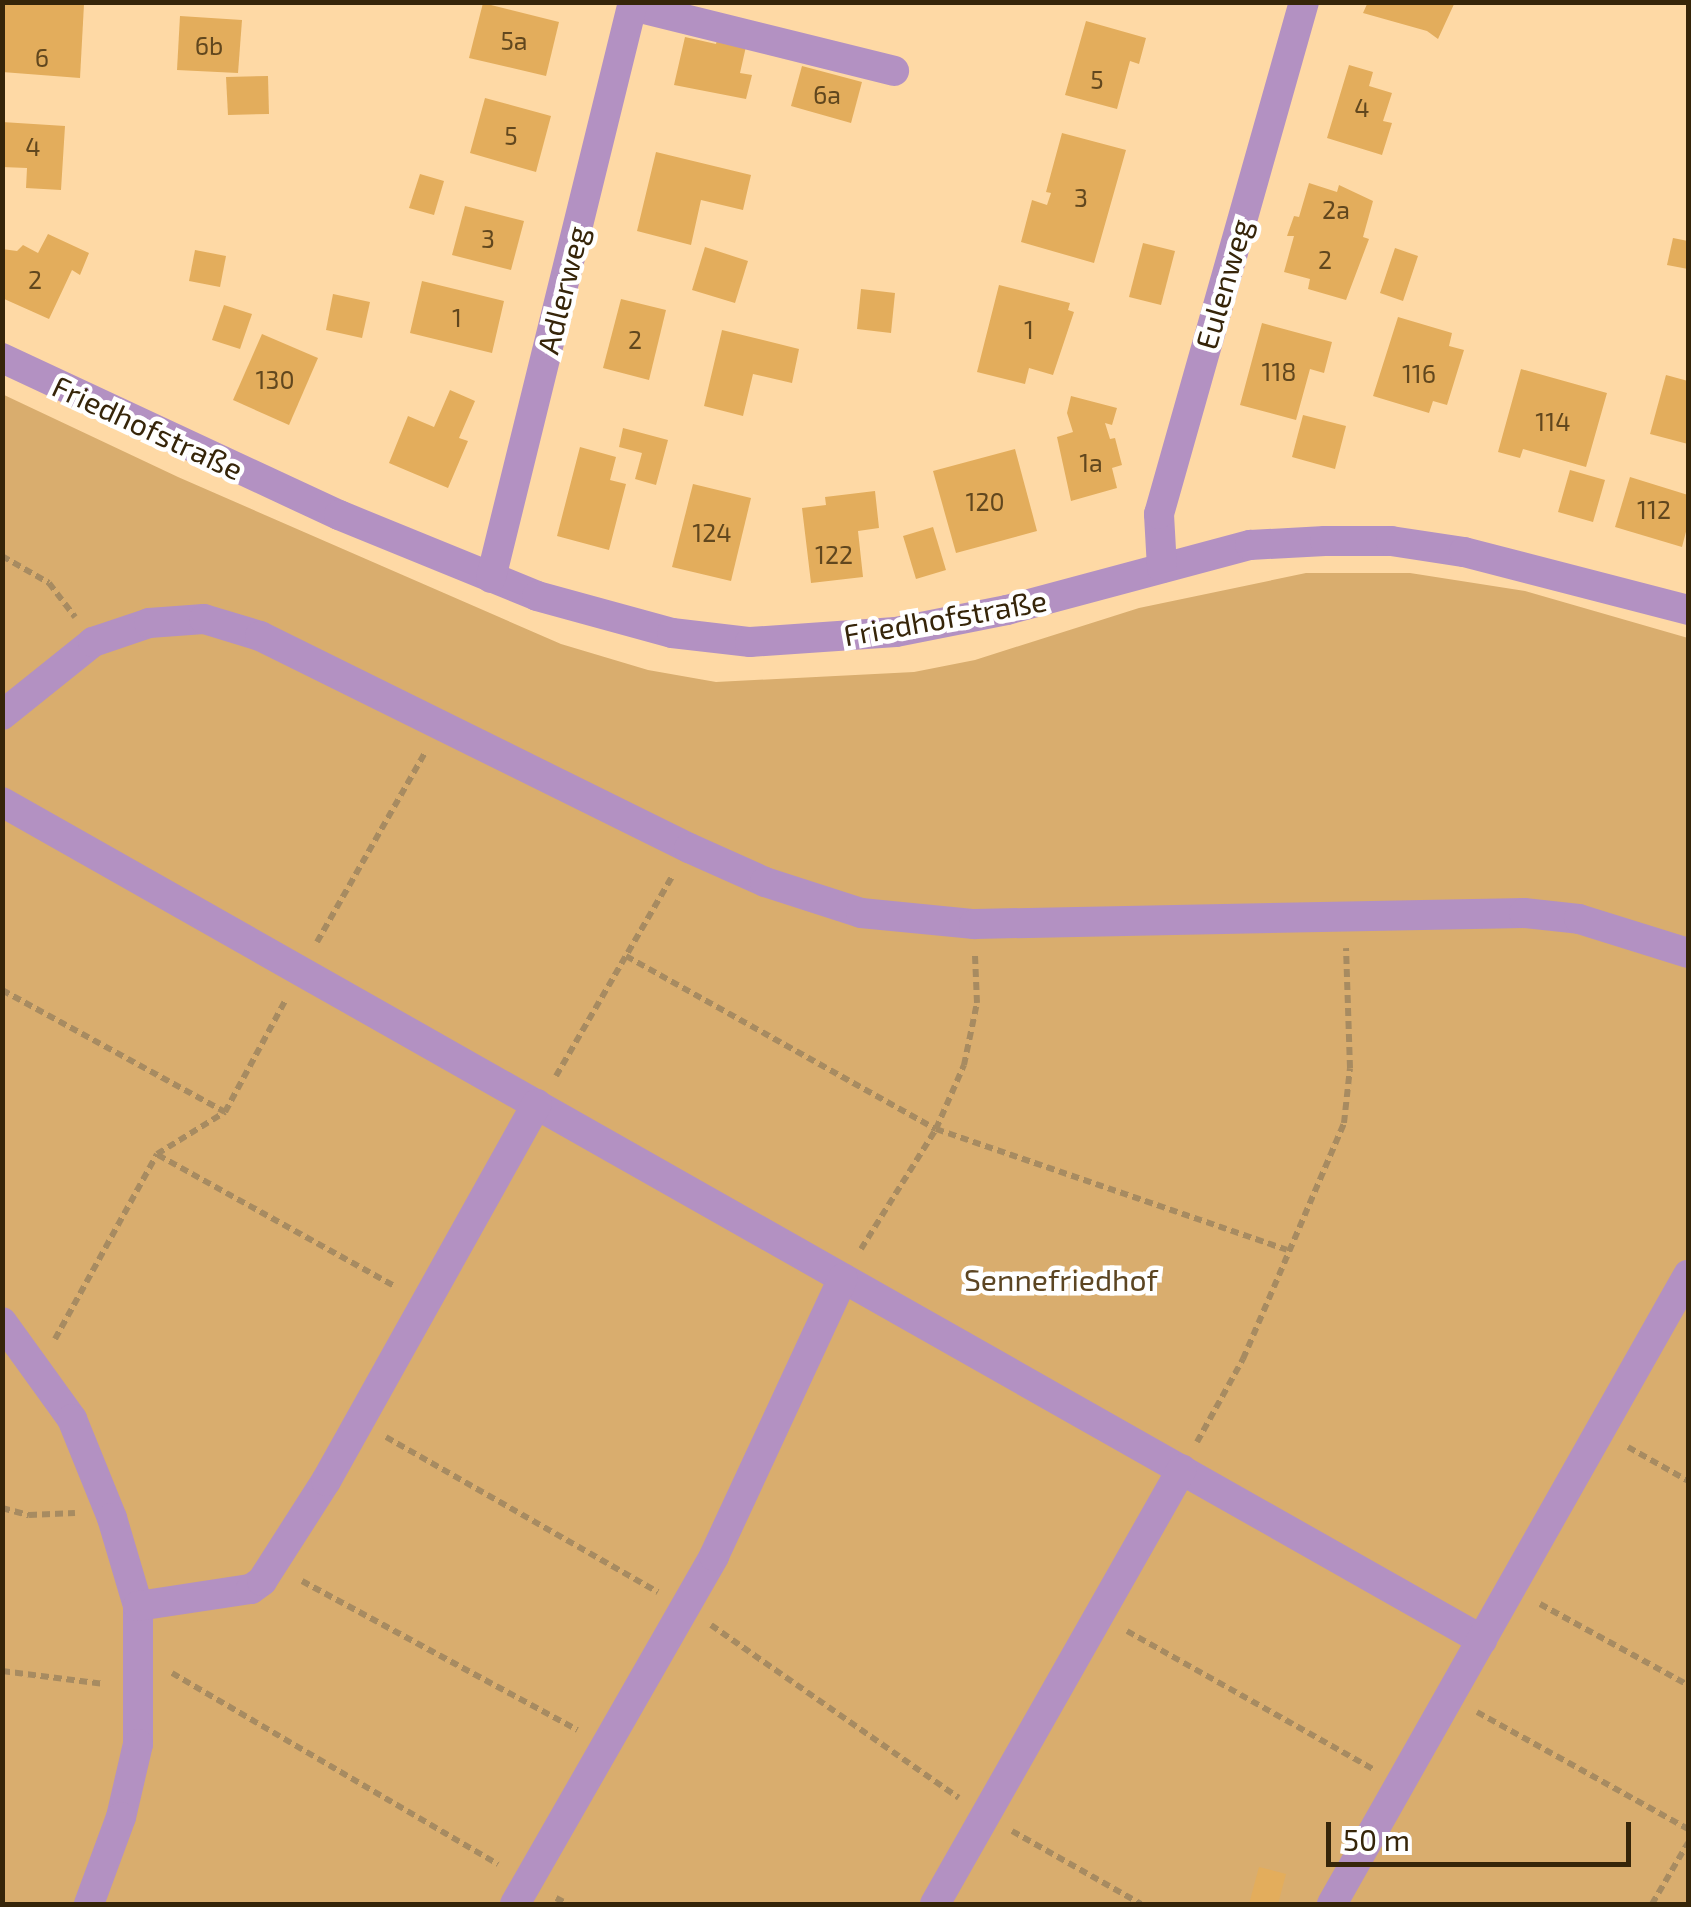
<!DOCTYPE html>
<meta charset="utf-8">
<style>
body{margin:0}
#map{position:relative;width:1691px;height:1907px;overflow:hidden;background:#fed9a5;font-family:"Exo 2",sans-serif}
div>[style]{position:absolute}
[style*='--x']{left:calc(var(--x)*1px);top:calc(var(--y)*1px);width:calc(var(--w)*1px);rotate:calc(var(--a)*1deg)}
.green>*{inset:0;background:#d9ad6e}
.building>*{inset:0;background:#e3ad5c}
.path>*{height:6px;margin-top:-3px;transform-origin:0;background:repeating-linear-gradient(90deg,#a78b61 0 8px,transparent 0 13px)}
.minor>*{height:30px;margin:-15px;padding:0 15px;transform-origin:15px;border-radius:15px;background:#b391c2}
span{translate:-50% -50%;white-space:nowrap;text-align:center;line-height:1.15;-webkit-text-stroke:9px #fff;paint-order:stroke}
.number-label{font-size:25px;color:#61471e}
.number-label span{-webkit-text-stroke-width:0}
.street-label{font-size:30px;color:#362509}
.park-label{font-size:30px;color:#5c4522}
.frame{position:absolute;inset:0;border:5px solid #362509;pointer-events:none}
.scale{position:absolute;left:1326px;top:1822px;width:305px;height:45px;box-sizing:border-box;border:5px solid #362509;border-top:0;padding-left:12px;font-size:30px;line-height:35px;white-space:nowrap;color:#362509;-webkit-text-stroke:8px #fff;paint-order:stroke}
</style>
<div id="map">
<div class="green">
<div style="clip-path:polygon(2px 394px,178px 477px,561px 644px,648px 670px,716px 682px,914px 672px,975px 660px,1139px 608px,1306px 573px,1410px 573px,1525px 591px,1688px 638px,1688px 1904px,3px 1904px)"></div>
</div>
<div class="building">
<div style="clip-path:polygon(2px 2px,84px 4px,80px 78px,2px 72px)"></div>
<div style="clip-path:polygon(1368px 2px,1455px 2px,1438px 39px,1427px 31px,1363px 13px)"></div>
<div style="clip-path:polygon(483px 3px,559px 22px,546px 76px,469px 58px)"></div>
<div style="clip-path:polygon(180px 16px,242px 20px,238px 73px,177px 70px)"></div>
<div style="clip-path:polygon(1086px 21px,1146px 38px,1139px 64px,1130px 61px,1117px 109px,1065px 95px)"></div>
<div style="clip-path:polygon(718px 35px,747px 42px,740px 73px,752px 75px,746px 99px,674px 85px,685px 37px,716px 44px)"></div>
<div style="clip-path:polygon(1349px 65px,1373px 72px,1369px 86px,1392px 93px,1383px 121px,1392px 123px,1382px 155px,1327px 138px)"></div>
<div style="clip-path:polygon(802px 66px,862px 82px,851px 123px,791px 106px)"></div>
<div style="clip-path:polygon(268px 76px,269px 114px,228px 115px,226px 77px)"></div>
<div style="clip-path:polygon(485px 98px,551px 116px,536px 172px,470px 153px)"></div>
<div style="clip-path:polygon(2px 122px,65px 126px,61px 190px,26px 188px,27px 168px,2px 167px)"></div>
<div style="clip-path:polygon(1062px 133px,1126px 150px,1094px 263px,1021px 242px,1032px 200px,1047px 205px,1051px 193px,1046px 192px)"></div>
<div style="clip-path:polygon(656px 152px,751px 175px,743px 210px,701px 200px,691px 245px,637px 231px)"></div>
<div style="clip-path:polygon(420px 174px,444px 181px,434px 215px,409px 208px)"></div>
<div style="clip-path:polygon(1309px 183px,1337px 192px,1339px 185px,1373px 201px,1363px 237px,1369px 239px,1346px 300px,1308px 289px,1310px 279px,1284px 272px,1294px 236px,1287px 236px,1294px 216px,1299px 217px)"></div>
<div style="clip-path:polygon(465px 206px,524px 221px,511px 270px,452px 255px)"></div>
<div style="clip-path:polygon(48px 234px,89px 253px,80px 275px,72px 270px,49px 319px,2px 298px,2px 249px,17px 251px,23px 245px,38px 253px)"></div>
<div style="clip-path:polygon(1673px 238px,1688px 241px,1688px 269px,1667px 265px)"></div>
<div style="clip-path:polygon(1143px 243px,1175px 251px,1161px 305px,1129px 297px)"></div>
<div style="clip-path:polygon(705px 247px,748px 261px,735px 303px,692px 290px)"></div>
<div style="clip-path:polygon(1395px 248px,1418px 256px,1403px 301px,1380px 293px)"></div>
<div style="clip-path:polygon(195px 250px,226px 256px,220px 287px,189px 281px)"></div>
<div style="clip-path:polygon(422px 281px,504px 301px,492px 353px,410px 333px)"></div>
<div style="clip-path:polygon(999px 285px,1070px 303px,1068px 310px,1074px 312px,1053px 375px,1029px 368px,1025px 384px,977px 372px)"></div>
<div style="clip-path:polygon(861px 289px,895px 293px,891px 333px,857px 329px)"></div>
<div style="clip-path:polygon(333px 294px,370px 302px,362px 338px,326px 330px)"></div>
<div style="clip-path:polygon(621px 299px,666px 310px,649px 380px,603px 368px)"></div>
<div style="clip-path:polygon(224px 305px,252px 314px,240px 349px,212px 340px)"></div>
<div style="clip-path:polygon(1398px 317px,1452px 333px,1449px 346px,1464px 350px,1447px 405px,1433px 401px,1429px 413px,1373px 396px)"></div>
<div style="clip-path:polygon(1262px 323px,1332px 342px,1324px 373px,1310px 369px,1296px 420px,1240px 405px)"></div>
<div style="clip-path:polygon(722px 330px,799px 349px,792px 383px,753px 374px,743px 416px,704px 406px)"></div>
<div style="clip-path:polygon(262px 334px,318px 358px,289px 425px,233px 400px)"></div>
<div style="clip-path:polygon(1521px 369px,1607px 393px,1586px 467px,1523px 449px,1520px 458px,1498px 452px)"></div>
<div style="clip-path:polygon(1666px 375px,1688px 381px,1688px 444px,1650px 434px)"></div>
<div style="clip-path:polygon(450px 390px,475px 401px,459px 438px,468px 441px,448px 488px,389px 463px,408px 416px,434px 427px)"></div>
<div style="clip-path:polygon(1071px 396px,1117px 408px,1112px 425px,1105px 423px,1110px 439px,1115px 438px,1122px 465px,1112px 468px,1117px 488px,1071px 501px,1057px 437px,1073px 432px,1067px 413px)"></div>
<div style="clip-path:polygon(1303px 415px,1346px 426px,1335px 469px,1292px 457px)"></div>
<div style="clip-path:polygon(623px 428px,668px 440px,656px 485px,635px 479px,642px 453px,619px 447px)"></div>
<div style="clip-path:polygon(580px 447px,616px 457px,610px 480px,626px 484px,609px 550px,557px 536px)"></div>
<div style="clip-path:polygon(1015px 449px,1037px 531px,956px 553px,933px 471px)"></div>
<div style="clip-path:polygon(1570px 470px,1605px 480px,1593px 522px,1558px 512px)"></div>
<div style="clip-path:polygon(1630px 477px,1688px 495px,1688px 524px,1682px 547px,1615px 527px)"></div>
<div style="clip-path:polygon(693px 484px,751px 498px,731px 581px,672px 567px)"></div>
<div style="clip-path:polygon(875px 491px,879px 528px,858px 531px,863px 577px,811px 583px,802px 508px,826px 505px,825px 497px)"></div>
<div style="clip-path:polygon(933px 527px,946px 570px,916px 579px,903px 536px)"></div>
<div style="clip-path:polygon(1259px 1867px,1286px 1874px,1278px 1904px,1249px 1904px)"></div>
</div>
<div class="path">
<div style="--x:2;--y:556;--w:54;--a:29.9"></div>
<div style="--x:49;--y:583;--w:43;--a:52.6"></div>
<div style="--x:317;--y:942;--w:218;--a:-60.3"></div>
<div style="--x:626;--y:956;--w:355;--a:29.2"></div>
<div style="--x:936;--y:1129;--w:371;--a:19"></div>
<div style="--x:2;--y:990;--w:254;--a:28.7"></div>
<div style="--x:556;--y:1076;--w:233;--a:-59.8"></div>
<div style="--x:158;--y:1155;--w:272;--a:29"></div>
<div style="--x:861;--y:1249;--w:142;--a:-58"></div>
<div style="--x:936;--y:1129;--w:70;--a:-66.4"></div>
<div style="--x:964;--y:1065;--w:63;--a:-78.2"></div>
<div style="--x:977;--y:1003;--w:48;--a:-92.4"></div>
<div style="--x:55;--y:1339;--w:211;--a:-61.1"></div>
<div style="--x:157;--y:1154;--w:80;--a:-31.7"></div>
<div style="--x:225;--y:1112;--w:126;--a:-61.6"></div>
<div style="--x:386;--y:1437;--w:313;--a:29.7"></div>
<div style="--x:1197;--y:1442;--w:95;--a:-61"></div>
<div style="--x:1243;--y:1359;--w:257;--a:-66.8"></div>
<div style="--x:1344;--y:1123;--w:55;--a:-83.8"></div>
<div style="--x:1350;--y:1068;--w:120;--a:-91.9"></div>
<div style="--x:1628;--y:1447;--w:69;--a:29.5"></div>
<div style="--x:2;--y:1508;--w:28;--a:15"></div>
<div style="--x:29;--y:1515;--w:46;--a:-2.5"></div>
<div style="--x:302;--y:1581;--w:313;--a:28.4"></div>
<div style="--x:1540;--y:1604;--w:169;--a:28.7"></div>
<div style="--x:711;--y:1625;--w:302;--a:34.9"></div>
<div style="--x:1127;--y:1631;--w:282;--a:29.3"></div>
<div style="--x:2;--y:1671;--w:103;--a:7.3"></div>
<div style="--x:172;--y:1673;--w:378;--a:30.4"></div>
<div style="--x:1477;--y:1712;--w:241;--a:29"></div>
<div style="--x:1012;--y:1831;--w:148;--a:29.5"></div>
<div style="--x:556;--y:1898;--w:13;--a:27"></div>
<div style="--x:1652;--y:1904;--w:71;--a:-59.5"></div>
</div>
<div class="minor">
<div style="--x:632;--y:6;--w:270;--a:13.9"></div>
<div style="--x:2;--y:358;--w:372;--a:25"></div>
<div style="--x:339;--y:515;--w:214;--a:22.2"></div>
<div style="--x:537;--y:596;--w:140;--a:15.3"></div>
<div style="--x:672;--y:633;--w:79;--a:6.6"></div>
<div style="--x:750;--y:642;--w:146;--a:-3.9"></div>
<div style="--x:896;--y:632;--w:113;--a:-11.2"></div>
<div style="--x:1007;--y:610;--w:252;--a:-15"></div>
<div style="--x:1250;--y:545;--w:75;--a:-3.1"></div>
<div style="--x:1325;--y:541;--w:66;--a:0"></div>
<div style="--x:1391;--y:541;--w:74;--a:8.6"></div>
<div style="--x:1464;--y:552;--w:231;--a:14.5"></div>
<div style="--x:1162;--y:568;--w:54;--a:-93.2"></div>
<div style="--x:1159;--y:514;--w:532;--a:-74.19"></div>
<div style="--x:491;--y:578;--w:593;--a:-76.15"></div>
<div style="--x:2;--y:715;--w:117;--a:-38.7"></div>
<div style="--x:93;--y:642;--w:59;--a:-18.7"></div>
<div style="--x:149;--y:623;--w:55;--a:-4.2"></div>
<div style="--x:204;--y:619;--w:59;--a:16.9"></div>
<div style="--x:260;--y:636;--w:479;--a:26.3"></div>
<div style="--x:689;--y:848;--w:83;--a:24.1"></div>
<div style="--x:765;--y:882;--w:101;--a:17.9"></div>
<div style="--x:861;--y:913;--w:114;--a:5.6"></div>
<div style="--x:974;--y:924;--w:550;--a:-1.15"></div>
<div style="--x:1524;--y:913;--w:55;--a:6.2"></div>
<div style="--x:1579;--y:919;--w:114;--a:17.3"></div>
<div style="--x:2;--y:802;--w:1701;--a:29.52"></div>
<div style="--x:2;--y:1322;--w:120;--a:54.2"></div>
<div style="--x:72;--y:1419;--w:107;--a:68"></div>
<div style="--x:112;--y:1518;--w:92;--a:73.5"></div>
<div style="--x:138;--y:1606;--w:138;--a:90"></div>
<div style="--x:138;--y:1744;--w:75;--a:103.1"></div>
<div style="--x:121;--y:1817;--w:93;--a:110.2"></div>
<div style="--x:138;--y:1606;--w:114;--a:-8.6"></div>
<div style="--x:251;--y:1589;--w:14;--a:-36"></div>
<div style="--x:262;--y:1581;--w:119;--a:-57.4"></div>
<div style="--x:326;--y:1481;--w:432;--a:-60.8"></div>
<div style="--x:515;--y:1904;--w:401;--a:-60.2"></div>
<div style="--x:714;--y:1556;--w:306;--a:-65.1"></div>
<div style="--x:935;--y:1904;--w:500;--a:-60.41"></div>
<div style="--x:1332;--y:1904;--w:723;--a:-60.49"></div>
</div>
<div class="number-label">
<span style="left:514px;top:40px">5a</span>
<span style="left:209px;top:45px">6b</span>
<span style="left:42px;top:57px">6</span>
<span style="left:1097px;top:79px">5</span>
<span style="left:827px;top:94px">6a</span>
<span style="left:1362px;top:107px">4</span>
<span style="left:511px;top:135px">5</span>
<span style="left:33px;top:146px">4</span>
<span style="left:1081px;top:197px">3</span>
<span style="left:1336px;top:209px">2a</span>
<span style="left:488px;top:238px">3</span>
<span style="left:1325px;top:259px">2</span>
<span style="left:35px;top:279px">2</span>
<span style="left:457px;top:317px">1</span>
<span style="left:1029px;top:329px">1</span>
<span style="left:635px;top:339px">2</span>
<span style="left:1279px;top:371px">118</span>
<span style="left:1419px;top:373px">116</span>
<span style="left:275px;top:379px">130</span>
<span style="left:1553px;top:421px">114</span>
<span style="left:1091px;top:462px">1a</span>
<span style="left:985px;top:501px">120</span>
<span style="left:1654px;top:509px">112</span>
<span style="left:712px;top:532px">124</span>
<span style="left:834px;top:554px">122</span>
</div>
<div class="street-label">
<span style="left:1223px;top:284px;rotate:-74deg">Eulenweg</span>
<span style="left:562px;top:290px;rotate:-76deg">Adlerweg</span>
<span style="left:148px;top:427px;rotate:25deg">Friedhofstraße</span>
<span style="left:945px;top:617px;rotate:-10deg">Friedhofstraße</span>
</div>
<div class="park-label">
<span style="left:1061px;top:1279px">Sennefriedhof</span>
</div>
<div class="frame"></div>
<div class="scale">50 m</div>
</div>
